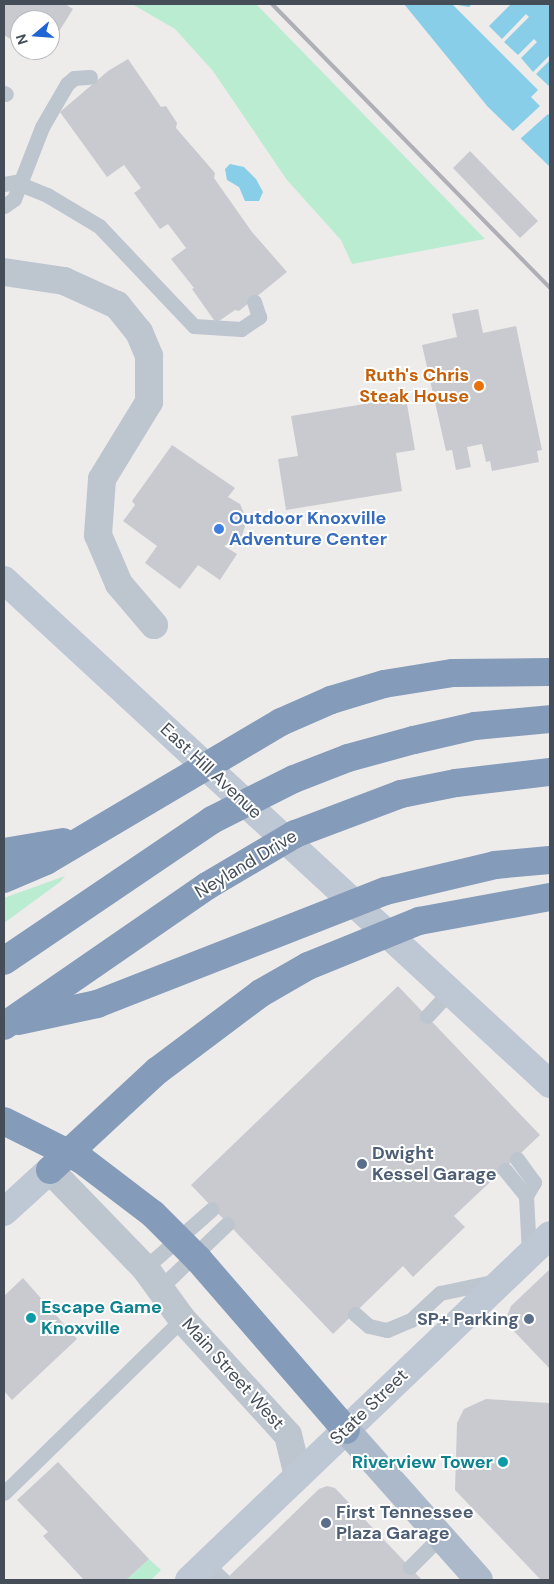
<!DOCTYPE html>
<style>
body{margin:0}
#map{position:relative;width:554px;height:1584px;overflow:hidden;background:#eeebeb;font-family:"DM Sans",sans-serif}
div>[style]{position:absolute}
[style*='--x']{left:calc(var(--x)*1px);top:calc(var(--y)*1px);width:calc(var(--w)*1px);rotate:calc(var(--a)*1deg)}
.green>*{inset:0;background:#b9ecd0}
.water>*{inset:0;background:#88cee8}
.pier>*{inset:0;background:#eeebeb}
.building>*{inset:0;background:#c8cad0}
.lane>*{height:15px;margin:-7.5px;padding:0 7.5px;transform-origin:7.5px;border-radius:7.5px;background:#bdc5ce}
.street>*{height:28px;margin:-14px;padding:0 14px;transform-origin:14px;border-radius:14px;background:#bdc5ce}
.secondary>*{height:28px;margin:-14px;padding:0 14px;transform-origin:14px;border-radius:14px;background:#bec7d4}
.primary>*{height:28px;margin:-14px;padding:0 14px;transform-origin:14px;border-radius:14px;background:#abb9ca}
.highway>*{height:28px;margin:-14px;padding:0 14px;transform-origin:14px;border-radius:14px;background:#849bb9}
.rail>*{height:4px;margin:-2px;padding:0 2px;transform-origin:2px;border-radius:2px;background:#aeb0b6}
.dots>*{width:14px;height:14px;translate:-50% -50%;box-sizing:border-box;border:2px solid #fff;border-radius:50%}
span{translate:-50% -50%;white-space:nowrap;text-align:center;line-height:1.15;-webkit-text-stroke:4px #fff;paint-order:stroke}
.food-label{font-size:18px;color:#c56008;font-weight:700}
.right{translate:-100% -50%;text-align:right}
.shop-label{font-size:18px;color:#366cbe;font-weight:700}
.left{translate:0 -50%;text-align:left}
.street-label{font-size:18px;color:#454e58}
.service-label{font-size:18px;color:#4e5e75;font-weight:700}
.culture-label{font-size:18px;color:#0d838f;font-weight:700}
.frame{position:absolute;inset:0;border:5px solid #454e58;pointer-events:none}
.north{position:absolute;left:10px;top:10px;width:50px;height:50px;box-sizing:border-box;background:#fff;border:1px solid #b5b8bc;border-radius:50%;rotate:252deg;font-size:14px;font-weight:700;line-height:20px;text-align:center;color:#454e58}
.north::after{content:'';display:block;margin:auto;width:18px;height:22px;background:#1f64d5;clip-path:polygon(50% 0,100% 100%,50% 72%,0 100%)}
</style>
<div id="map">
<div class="green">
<div style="clip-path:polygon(132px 4px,256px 4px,485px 239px,352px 264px,341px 240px,287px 180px,213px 71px,175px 29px)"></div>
<div style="clip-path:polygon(65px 876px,60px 882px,4px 923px,4px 898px)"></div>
<div style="clip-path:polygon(149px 1559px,161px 1570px,151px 1580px,126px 1580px)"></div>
</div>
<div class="water">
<div style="clip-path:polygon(404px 4px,550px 4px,550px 167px,488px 107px)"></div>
<div style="clip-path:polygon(230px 164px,244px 167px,256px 179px,263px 192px,259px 201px,245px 201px,239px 187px,227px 180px,225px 169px)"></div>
</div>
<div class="pier">
<div style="clip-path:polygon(452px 4px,469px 7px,472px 4px,511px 4px,489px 26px,502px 39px,526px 14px,529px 17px,504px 42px,518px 55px,534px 39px,537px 42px,521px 58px,533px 72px,550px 55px,550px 60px,536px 74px,550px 87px,550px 116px,548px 114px,519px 140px,512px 132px,540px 106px,531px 97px,538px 90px)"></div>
</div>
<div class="building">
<div style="clip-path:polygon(4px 4px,65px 4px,73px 9px,50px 46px,50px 20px,20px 20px,20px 45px,4px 35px)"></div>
<div style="clip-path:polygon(28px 50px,48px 50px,42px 59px)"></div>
<div style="clip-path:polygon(128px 59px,161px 107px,166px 106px,177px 123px,176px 128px,215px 173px,214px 178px,252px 232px,287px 272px,239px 311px,235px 310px,216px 323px,192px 289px,194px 288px,171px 259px,186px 248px,168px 224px,160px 229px,134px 193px,141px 188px,124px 165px,107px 177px,60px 112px,108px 71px)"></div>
<div style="clip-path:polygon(470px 151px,538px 221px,520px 238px,453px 168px)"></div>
<div style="clip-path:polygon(478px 309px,483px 333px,516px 326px,542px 450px,537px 451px,539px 462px,492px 471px,490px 461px,486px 462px,482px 444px,467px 447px,471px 467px,456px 470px,452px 450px,446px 451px,422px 345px,457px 337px,452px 314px)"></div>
<div style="clip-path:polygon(401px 398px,402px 405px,407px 404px,415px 450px,396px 453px,402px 491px,286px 510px,278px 459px,298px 456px,291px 416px)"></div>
<div style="clip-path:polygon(172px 445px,235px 488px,228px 497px,240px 504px,247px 520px,242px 536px,224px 546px,237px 554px,220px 580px,198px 565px,180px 589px,145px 563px,157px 546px,123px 521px,135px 505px,132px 501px)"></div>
<div style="clip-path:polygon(398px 986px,540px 1135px,454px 1216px,465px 1227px,413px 1277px,403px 1266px,333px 1334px,191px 1185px)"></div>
<div style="clip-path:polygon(550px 1269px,550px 1369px,510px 1327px,507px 1316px,511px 1306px)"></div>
<div style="clip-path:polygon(23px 1278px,77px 1339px,12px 1400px,4px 1391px,4px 1296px)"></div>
<div style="clip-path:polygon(486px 1399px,550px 1403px,550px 1580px,541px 1580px,455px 1490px,457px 1423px,464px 1409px)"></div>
<div style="clip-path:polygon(58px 1462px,149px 1559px,126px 1580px,84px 1580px,43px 1536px,48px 1532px,17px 1500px)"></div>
<div style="clip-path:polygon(327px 1486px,335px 1488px,421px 1579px,225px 1580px,319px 1489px)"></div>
</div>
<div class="lane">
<div style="--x:4;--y:93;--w:2;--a:27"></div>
<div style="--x:4;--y:184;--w:11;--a:-10"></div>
<div style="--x:15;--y:182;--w:35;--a:22"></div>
<div style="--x:47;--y:195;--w:61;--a:30.8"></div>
<div style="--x:99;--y:226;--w:138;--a:46.5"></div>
<div style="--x:194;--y:326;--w:47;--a:3.7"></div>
<div style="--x:241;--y:329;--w:22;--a:-34"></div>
<div style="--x:259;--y:317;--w:16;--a:-108"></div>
<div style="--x:4;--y:206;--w:12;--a:-35"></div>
<div style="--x:14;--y:199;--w:77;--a:-68.7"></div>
<div style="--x:42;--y:127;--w:50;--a:-59.8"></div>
<div style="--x:67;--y:84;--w:9;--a:-41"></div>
<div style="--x:74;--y:78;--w:16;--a:-4"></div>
<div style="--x:427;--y:1016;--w:34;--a:-47"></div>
<div style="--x:517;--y:1159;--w:29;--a:54"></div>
<div style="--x:534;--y:1182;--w:16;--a:120"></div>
<div style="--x:505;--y:1170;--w:33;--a:51"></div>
<div style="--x:526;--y:1196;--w:58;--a:87"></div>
<div style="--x:145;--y:1268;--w:89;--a:-41.4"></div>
<div style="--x:161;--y:1287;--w:91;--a:-43.7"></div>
<div style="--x:355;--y:1314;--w:18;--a:41"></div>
<div style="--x:369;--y:1326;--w:18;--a:13"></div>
<div style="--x:387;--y:1330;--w:26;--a:-23"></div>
<div style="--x:411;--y:1320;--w:40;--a:-43"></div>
<div style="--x:440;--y:1293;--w:58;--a:-11.9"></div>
<div style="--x:4;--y:1493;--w:249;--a:-44.3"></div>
<div style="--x:206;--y:1564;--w:23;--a:43"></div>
<div style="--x:410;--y:1567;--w:41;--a:-45"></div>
</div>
<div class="street">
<div style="--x:4;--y:272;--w:61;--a:8.5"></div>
<div style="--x:64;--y:281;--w:58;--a:24.4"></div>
<div style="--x:117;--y:305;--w:35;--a:51"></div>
<div style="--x:139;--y:332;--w:26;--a:67"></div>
<div style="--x:149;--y:356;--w:46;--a:90"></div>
<div style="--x:149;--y:402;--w:90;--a:121.4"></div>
<div style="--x:102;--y:479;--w:56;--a:94.1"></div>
<div style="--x:98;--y:535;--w:53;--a:66.8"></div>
<div style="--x:119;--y:584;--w:54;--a:49.5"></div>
<div style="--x:50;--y:1170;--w:136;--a:45.9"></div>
<div style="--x:145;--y:1268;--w:63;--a:54"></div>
<div style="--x:182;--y:1319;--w:157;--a:47.6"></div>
<div style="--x:288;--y:1435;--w:42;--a:76.3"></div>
</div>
<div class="secondary">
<div style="--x:4;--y:580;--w:743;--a:42.71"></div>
<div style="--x:4;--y:1212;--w:62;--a:-42.4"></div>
<div style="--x:189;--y:1580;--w:499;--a:-43.7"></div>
</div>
<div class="primary">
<div style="--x:346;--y:1430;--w:200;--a:48.4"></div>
</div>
<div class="highway">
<div style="--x:4;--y:852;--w:60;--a:-9.6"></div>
<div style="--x:4;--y:879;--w:46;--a:-23.2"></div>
<div style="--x:46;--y:861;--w:273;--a:-30.6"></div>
<div style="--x:281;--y:722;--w:55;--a:-23.7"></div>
<div style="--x:331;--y:700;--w:55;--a:-16.8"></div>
<div style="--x:384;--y:684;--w:70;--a:-9.1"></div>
<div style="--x:453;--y:673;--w:97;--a:-0.6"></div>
<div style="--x:4;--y:961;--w:251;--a:-34.1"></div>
<div style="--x:212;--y:820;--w:92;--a:-26.6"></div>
<div style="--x:294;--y:779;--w:58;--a:-21.3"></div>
<div style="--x:348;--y:758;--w:68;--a:-15.3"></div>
<div style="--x:414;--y:740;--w:63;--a:-12.9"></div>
<div style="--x:475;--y:726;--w:75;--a:-5.3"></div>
<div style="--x:18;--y:1021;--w:81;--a:-12.1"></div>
<div style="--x:97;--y:1004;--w:310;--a:-21.4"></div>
<div style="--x:386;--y:891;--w:112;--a:-13.4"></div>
<div style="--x:495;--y:865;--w:55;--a:-5.2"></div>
<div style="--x:4;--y:1026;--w:247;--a:-34.6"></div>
<div style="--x:207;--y:886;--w:102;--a:-30.6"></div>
<div style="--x:295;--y:834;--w:113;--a:-20.7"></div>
<div style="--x:401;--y:794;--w:56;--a:-11.3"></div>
<div style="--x:456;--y:783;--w:95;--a:-6.7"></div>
<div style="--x:4;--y:1121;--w:87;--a:26.6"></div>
<div style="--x:82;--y:1160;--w:89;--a:37.3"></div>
<div style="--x:153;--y:1214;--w:64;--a:45"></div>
<div style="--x:198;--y:1259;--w:226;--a:49.1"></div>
<div style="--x:50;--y:1170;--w:146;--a:-42.8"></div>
<div style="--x:157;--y:1071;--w:130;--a:-36.9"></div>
<div style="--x:261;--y:993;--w:54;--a:-29.9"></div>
<div style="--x:308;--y:966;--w:120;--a:-22.1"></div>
<div style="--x:419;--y:921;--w:133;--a:-10.4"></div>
</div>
<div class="rail">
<div style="--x:272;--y:4;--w:397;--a:45.6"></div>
</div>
<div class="dots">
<div style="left:479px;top:386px;background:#e8710a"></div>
<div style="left:219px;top:529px;background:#3f7fe0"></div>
<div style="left:362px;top:1164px;background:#5c6f8a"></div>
<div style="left:31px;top:1318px;background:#0f9aa8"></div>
<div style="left:529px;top:1319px;background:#5c6f8a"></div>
<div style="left:503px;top:1462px;background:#0f9aa8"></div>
<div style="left:326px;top:1523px;background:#5c6f8a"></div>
</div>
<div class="food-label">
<span class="right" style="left:469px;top:386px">Ruth's Chris<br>Steak House</span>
</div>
<div class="shop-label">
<span class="left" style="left:229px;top:529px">Outdoor Knoxville<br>Adventure Center</span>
</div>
<div class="street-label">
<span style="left:211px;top:771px;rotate:43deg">East Hill Avenue</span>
<span style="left:246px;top:864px;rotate:-31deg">Neyland Drive</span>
<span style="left:233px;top:1374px;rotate:48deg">Main Street West</span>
<span style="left:369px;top:1407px;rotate:-44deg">State Street</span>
</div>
<div class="service-label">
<span class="left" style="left:372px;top:1164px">Dwight<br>Kessel Garage</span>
<span class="right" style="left:519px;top:1319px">SP+ Parking</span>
<span class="left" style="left:336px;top:1523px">First Tennessee<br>Plaza Garage</span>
</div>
<div class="culture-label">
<span class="left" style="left:41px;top:1318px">Escape Game<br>Knoxville</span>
<span class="right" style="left:493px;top:1462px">Riverview Tower</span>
</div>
<div class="frame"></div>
<div class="north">N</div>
</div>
